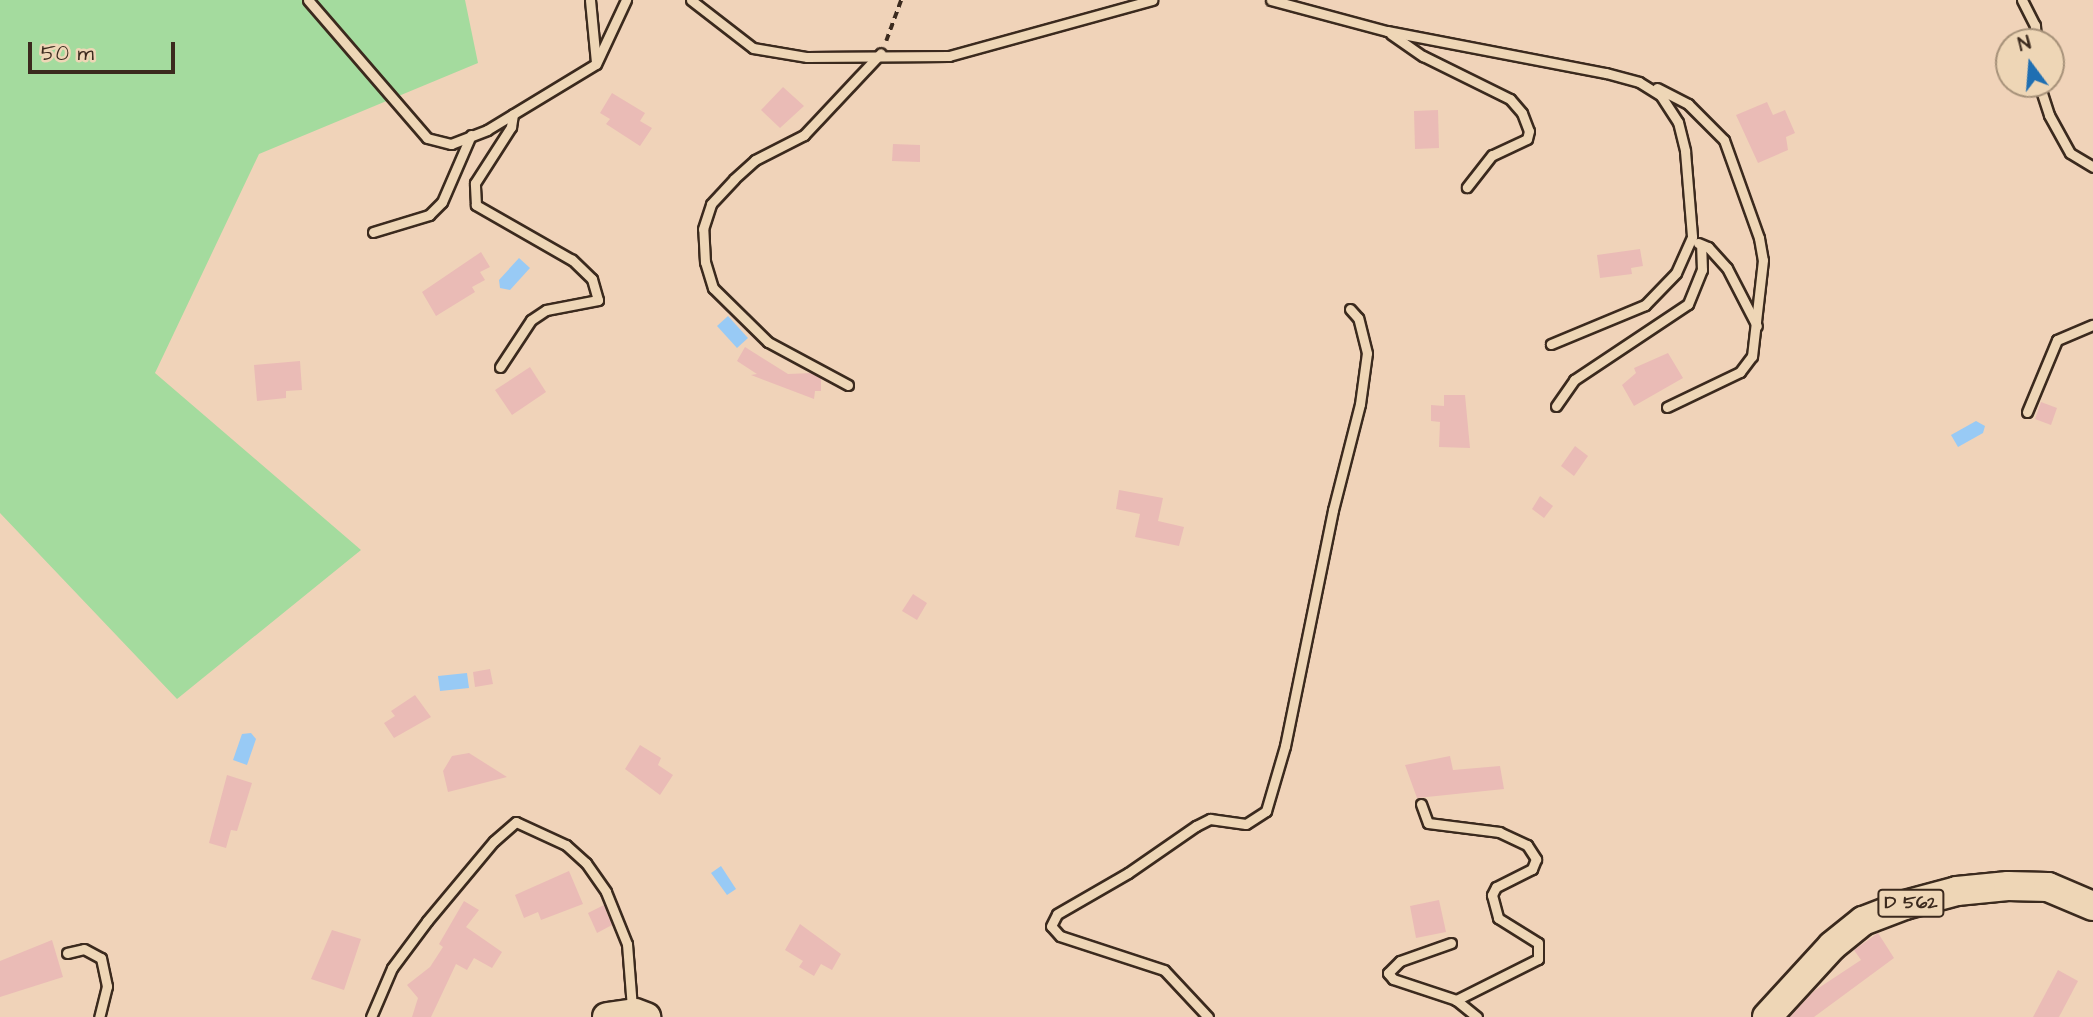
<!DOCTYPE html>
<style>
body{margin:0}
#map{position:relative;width:2093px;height:1017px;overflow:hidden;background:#f0d3b9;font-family:"Architects Daughter",sans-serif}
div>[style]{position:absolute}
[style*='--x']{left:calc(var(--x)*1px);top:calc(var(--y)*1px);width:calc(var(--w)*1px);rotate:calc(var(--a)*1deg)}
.green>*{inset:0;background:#a4db9e}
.water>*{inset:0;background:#98caf5}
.building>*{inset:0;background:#eabbb6}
.path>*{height:3.5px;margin-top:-1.75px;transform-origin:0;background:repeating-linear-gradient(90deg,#3b2a1e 0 7px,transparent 0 12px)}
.roads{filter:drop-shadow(2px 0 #3b2a1e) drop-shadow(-2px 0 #3b2a1e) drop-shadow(0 2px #3b2a1e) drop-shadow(0 -2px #3b2a1e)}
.lane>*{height:9px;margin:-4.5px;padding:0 4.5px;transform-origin:4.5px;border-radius:4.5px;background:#eed6b6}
.primary>*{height:28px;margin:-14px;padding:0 14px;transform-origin:14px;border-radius:14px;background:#eed6b6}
span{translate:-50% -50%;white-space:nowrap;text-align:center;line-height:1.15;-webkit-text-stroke:6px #eed6b6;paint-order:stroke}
.shield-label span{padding:2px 5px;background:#eed6b6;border:2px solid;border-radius:5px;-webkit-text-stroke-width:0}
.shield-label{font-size:18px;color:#3b2a1e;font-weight:700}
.north{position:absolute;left:1995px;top:28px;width:70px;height:70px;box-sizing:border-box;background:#eed6b6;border:2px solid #a69179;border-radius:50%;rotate:344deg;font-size:19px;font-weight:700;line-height:28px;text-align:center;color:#3b2a1e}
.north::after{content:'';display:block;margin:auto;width:24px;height:32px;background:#1f6fb2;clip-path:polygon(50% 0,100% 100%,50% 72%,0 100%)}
.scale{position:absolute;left:28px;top:42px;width:147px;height:32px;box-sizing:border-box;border:4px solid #3b2a1e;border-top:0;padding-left:9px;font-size:21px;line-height:24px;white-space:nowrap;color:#3b2a1e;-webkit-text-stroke:5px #eed6b6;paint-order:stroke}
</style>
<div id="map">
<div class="green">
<div style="clip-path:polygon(0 0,465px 0,478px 63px,259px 154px,155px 373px,361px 550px,177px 699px,0 513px)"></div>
</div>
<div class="water">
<div style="clip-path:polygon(519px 258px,530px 268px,510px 290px,500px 288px,499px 280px)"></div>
<div style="clip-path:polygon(728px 316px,748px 338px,737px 348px,717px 326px)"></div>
<div style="clip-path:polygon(1976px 421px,1985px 426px,1983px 433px,1958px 447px,1951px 435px)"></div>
<div style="clip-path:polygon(467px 673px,469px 688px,440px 691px,438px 676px)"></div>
<div style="clip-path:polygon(251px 733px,256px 739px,247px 765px,233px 760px,242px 734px)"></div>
<div style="clip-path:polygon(721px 866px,736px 889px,727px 895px,711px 873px)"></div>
</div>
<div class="building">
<div style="clip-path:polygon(783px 87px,804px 106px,780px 128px,761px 110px)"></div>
<div style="clip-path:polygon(612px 93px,645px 113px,640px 121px,652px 128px,640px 146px,606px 124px,610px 119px,600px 113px)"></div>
<div style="clip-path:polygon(1767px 102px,1773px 115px,1785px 110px,1795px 133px,1786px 137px,1788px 150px,1758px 163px,1736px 115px)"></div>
<div style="clip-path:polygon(1438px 110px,1439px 148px,1415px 149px,1414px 111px)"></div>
<div style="clip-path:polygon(893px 144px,920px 145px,920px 162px,892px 161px)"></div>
<div style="clip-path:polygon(1640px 249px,1643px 266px,1631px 268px,1632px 274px,1600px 278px,1597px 255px)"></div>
<div style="clip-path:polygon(481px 252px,490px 267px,480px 272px,485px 280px,472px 287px,475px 292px,436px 316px,422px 292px)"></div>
<div style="clip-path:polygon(745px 347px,788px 374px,812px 373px,821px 379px,821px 391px,815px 391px,814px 399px,751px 375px,757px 374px,737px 361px)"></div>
<div style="clip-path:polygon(1668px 353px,1683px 378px,1634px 406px,1622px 385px,1636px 373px,1634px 368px)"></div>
<div style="clip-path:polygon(300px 361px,302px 390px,286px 391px,286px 398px,257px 401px,254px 365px)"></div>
<div style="clip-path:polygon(530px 367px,546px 392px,512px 415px,495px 390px)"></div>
<div style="clip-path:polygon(1444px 395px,1465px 395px,1470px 448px,1439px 447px,1440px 422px,1431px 421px,1431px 405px,1444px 406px)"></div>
<div style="clip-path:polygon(2041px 402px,2057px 408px,2051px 425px,2035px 419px)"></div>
<div style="clip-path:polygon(1575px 446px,1588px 456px,1574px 476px,1561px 466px)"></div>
<div style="clip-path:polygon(1119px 490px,1163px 498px,1158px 521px,1184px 527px,1179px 546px,1135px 537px,1140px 514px,1116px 509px)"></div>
<div style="clip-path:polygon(1540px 496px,1553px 506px,1544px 518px,1532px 509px)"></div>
<div style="clip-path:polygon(913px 594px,927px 603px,917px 620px,902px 611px)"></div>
<div style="clip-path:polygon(490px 669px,493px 684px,475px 687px,473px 672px)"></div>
<div style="clip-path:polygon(415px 695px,431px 717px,394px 738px,384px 723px,395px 716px,391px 711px)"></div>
<div style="clip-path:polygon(640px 745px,661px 758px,658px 765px,673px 775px,660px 795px,625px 769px)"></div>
<div style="clip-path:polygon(469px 753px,507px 777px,448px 792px,443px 771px,452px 756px)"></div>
<div style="clip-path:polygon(1450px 756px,1453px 770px,1500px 766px,1504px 789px,1417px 798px,1405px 765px)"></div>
<div style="clip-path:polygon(227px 775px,252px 783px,237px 831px,231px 830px,226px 848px,209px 843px)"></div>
<div style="clip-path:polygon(569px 871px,583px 904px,541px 920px,538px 912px,524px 918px,515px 895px)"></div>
<div style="clip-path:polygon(1439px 900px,1446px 932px,1416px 938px,1410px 906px)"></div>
<div style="clip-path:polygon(464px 901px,479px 910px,466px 927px,502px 952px,492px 968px,474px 958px,467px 970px,456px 964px,431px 1017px,412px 1017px,418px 998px,407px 985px,430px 967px,443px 947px,439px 944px)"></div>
<div style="clip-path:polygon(604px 905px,612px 925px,597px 933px,588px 913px)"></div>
<div style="clip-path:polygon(800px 924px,841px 954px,832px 970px,821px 964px,814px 976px,799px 967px,803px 961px,785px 950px)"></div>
<div style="clip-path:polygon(332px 930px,361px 939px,344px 990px,311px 979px)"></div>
<div style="clip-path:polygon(1878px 933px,1894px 958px,1814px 1017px,1790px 1017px,1814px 991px,1861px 960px,1854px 950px)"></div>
<div style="clip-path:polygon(52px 940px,63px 977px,0 997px,0 961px)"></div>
<div style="clip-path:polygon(2058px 970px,2078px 981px,2059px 1017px,2033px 1017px)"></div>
</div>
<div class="path">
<div style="--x:886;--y:41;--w:44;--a:-69.9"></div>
</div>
<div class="roads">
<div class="lane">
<div style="--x:308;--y:0;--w:182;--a:49.2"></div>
<div style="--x:427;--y:138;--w:25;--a:14"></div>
<div style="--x:451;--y:144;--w:39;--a:-21"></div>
<div style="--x:487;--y:130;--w:127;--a:-31.2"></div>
<div style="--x:596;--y:64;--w:71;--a:-64.9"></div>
<div style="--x:590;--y:0;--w:62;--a:84.5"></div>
<div style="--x:691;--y:0;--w:78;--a:37.7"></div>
<div style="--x:753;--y:48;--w:55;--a:9.5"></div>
<div style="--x:807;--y:57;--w:142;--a:-0.4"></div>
<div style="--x:949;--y:56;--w:211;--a:-15.4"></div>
<div style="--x:1271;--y:0;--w:120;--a:15"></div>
<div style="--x:1387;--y:31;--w:223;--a:10.9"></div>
<div style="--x:1606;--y:73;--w:34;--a:15"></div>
<div style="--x:1639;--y:82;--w:26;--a:32"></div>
<div style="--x:1661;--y:96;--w:31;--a:57"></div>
<div style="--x:1678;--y:122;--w:30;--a:76"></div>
<div style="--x:1685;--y:151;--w:86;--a:85.3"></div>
<div style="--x:1692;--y:237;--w:39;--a:114"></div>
<div style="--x:1676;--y:273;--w:45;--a:134.1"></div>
<div style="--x:1645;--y:305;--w:102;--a:157.5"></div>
<div style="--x:2022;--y:0;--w:28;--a:63"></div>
<div style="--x:2035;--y:25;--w:17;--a:87"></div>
<div style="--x:1391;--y:34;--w:39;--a:35"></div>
<div style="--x:1423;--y:56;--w:97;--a:26.3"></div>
<div style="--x:1510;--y:99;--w:18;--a:49"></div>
<div style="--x:1522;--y:113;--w:19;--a:69"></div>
<div style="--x:1529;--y:131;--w:8;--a:104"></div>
<div style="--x:1527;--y:139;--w:38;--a:155"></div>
<div style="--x:1492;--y:155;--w:41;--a:128"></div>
<div style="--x:2039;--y:84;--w:33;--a:72"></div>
<div style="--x:2049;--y:115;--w:43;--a:61.1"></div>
<div style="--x:2070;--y:153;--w:27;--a:31"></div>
<div style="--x:1657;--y:88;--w:35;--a:27"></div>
<div style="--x:1688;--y:104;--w:51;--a:45"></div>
<div style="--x:1724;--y:140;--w:104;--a:70.3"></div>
<div style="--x:1759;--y:238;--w:22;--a:80"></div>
<div style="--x:1763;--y:260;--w:97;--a:96.5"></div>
<div style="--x:1752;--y:356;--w:20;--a:127"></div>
<div style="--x:1740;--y:372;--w:81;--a:154.4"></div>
<div style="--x:373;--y:232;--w:59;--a:-16.9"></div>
<div style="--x:429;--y:215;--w:18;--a:-45"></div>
<div style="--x:442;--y:202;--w:73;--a:-66.6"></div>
<div style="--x:1698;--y:243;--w:11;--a:22"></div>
<div style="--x:1708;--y:247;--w:28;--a:48"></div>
<div style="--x:1727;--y:268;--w:65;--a:62.7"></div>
<div style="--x:500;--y:367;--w:56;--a:-56.6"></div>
<div style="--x:531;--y:320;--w:18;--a:-34"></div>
<div style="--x:546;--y:310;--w:53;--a:-10.9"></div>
<div style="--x:598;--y:300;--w:22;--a:-106"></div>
<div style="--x:592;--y:279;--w:28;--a:-136"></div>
<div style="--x:572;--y:260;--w:111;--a:-150.2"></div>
<div style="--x:476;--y:205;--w:22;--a:-93"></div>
<div style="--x:475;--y:183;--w:67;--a:-57.3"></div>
<div style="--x:511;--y:127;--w:13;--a:-81"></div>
<div style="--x:848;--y:385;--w:91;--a:-151.7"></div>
<div style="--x:768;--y:342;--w:77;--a:-135.5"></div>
<div style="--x:713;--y:288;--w:27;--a:-107"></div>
<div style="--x:705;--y:262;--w:33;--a:-93"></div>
<div style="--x:703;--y:229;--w:26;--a:-72"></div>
<div style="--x:711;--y:204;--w:34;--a:-47"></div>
<div style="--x:734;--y:179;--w:28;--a:-42"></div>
<div style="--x:755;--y:160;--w:55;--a:-27"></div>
<div style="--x:804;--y:135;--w:112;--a:-46.8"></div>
<div style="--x:1556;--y:406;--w:32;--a:-55"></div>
<div style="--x:1574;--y:380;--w:137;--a:-33.7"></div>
<div style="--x:1688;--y:304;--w:37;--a:-68"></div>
<div style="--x:1702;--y:270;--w:24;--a:-92"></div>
<div style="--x:2027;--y:412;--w:78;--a:-67.4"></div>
<div style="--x:2057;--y:340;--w:39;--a:-23"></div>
<div style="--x:1421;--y:804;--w:20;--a:70"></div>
<div style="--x:1428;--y:823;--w:72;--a:7.2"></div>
<div style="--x:1499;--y:832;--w:31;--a:25"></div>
<div style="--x:1527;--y:845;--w:17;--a:57"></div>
<div style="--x:1536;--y:859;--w:11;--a:112"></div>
<div style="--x:1532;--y:869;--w:40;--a:153.4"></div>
<div style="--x:1496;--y:887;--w:9;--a:117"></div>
<div style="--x:1492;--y:895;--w:24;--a:75"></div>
<div style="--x:1498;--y:918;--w:47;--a:32"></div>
<div style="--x:1538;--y:943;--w:16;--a:90"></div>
<div style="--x:1538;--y:959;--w:92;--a:153.4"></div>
<div style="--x:1451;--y:943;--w:54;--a:160.6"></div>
<div style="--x:1400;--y:961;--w:17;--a:135"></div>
<div style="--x:1388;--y:973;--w:8;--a:50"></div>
<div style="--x:1393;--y:979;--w:66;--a:18.4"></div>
<div style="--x:1456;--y:1000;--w:27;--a:39"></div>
<div style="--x:67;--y:953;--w:17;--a:-13"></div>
<div style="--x:84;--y:949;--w:19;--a:28"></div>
<div style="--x:101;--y:958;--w:29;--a:78"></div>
<div style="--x:107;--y:986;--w:32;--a:104"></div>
<div style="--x:371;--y:1017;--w:53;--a:-66.8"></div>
<div style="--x:392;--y:968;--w:59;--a:-53.3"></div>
<div style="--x:427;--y:921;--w:104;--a:-50.1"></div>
<div style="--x:494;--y:841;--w:29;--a:-41"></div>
<div style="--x:516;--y:822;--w:55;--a:24.7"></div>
<div style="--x:566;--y:845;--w:27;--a:42"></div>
<div style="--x:586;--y:863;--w:35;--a:55"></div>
<div style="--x:606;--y:892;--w:56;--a:68"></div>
<div style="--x:627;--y:944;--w:64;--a:85.5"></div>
<div style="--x:1208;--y:1017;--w:64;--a:-133.1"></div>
<div style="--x:1164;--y:970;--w:109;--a:-161.9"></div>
<div style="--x:1060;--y:936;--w:13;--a:-132"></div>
<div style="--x:1051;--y:926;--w:13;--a:-63"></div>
<div style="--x:1057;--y:914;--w:82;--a:-30"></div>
<div style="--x:1128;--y:873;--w:83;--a:-34.7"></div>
<div style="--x:1196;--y:826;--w:16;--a:-27"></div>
<div style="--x:1210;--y:819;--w:36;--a:8"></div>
<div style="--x:1246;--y:824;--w:24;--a:-33"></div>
<div style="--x:1266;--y:811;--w:68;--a:-73.7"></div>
<div style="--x:1285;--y:746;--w:241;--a:-78.5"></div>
<div style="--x:1333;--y:510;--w:109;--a:-75.7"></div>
<div style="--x:1360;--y:404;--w:51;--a:-82.2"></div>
<div style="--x:1367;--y:353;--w:36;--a:-104"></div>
<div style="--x:1358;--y:318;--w:12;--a:-132"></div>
</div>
<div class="primary">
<div style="--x:607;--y:1017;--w:28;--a:-8"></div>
<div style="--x:635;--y:1013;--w:12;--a:20"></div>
<div style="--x:1767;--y:1017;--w:96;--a:-47.5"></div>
<div style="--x:1832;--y:946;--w:40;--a:-39"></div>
<div style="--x:1863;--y:921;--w:45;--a:-20.9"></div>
<div style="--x:1905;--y:905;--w:54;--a:-15.1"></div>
<div style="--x:1957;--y:891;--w:51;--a:-5.6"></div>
<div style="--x:2008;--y:886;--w:40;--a:1.4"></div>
<div style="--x:2048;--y:887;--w:49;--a:22.9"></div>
</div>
</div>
<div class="shield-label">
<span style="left:1911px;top:903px">D 562</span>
</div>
<div class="north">N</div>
<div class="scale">50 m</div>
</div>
